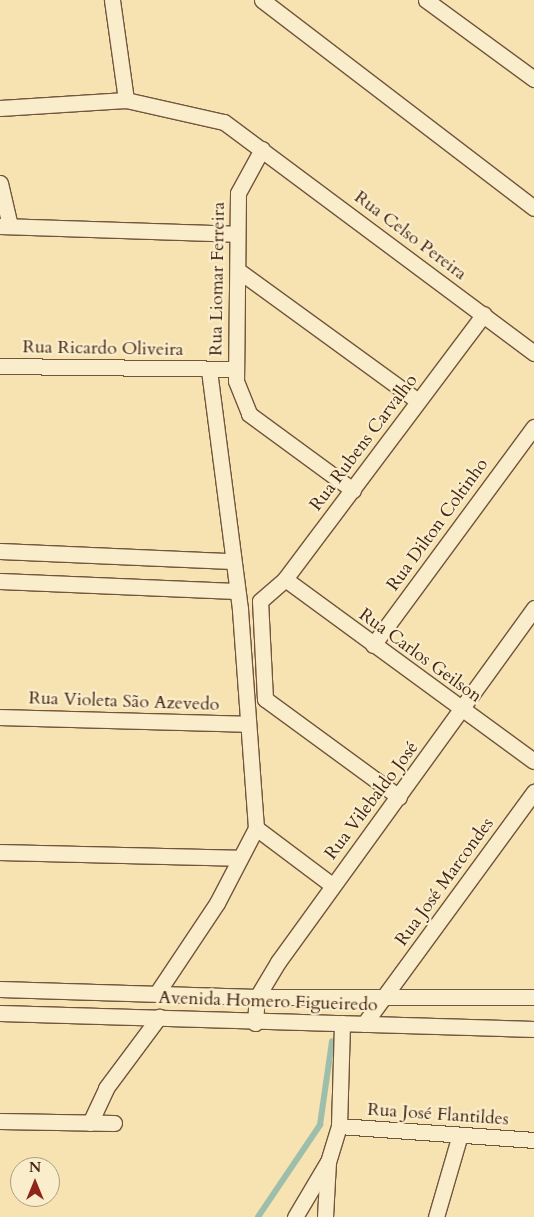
<!DOCTYPE html>
<meta charset="utf-8">
<style>
body{margin:0}
#map{position:relative;width:534px;height:1217px;overflow:hidden;background:#f7e3b1;font-family:Cardo,serif}
div>[style]{position:absolute}
[style*='--x']{left:calc(var(--x)*1px);top:calc(var(--y)*1px);width:calc(var(--w)*1px);rotate:calc(var(--a)*1deg)}
.stream>*{height:5.5px;margin:-2.75px;padding:0 2.75px;transform-origin:2.75px;border-radius:2.75px;background:#9dbeab}
.roads{filter:drop-shadow(1px 0 #72553d) drop-shadow(-1px 0 #72553d) drop-shadow(0 1px #72553d) drop-shadow(0 -1px #72553d)}
.street>*{height:15px;margin:-7.5px;padding:0 7.5px;transform-origin:7.5px;border-radius:7.5px;background:#faedcc}
span{translate:-50% -50%;white-space:nowrap;text-align:center;line-height:1.15;-webkit-text-stroke:4.5px #faedcc;paint-order:stroke}
.street-label{font-size:18px;color:#452616}
.north{position:absolute;left:10px;top:1157px;width:50px;height:50px;box-sizing:border-box;background:#faedcc;border:1px solid #b29d83;border-radius:50%;rotate:0deg;font-size:14px;font-weight:700;line-height:20px;text-align:center;color:#452616}
.north::after{content:'';display:block;margin:auto;width:18px;height:22px;background:#8f2418;clip-path:polygon(50% 0,100% 100%,50% 72%,0 100%)}
</style>
<div id="map">
<div class="stream">
<div style="--x:258;--y:1217;--w:111;--a:-56"></div>
<div style="--x:320;--y:1125;--w:84;--a:-81.8"></div>
</div>
<div class="roads">
<div class="street">
<div style="--x:112;--y:0;--w:101;--a:82"></div>
<div style="--x:262;--y:0;--w:342;--a:37.4"></div>
<div style="--x:426;--y:0;--w:134;--a:36.2"></div>
<div style="--x:0;--y:108;--w:126;--a:-3.6"></div>
<div style="--x:126;--y:100;--w:100;--a:12.7"></div>
<div style="--x:224;--y:122;--w:387;--a:36.7"></div>
<div style="--x:262;--y:149;--w:50;--a:118.6"></div>
<div style="--x:238;--y:193;--w:188;--a:90.6"></div>
<div style="--x:236;--y:381;--w:35;--a:68"></div>
<div style="--x:249;--y:414;--w:129;--a:36.2"></div>
<div style="--x:0;--y:183;--w:44;--a:76.9"></div>
<div style="--x:0;--y:226;--w:235;--a:1.9"></div>
<div style="--x:239;--y:271;--w:221;--a:36"></div>
<div style="--x:0;--y:366;--w:235;--a:0.7"></div>
<div style="--x:0;--y:551;--w:232;--a:2.5"></div>
<div style="--x:285;--y:579;--w:308;--a:36.2"></div>
<div style="--x:0;--y:581;--w:236;--a:2.4"></div>
<div style="--x:373;--y:645;--w:271;--a:-53.6"></div>
<div style="--x:0;--y:717;--w:247;--a:1.6"></div>
<div style="--x:399;--y:797;--w:166;--a:-143.8"></div>
<div style="--x:265;--y:699;--w:98;--a:-92.9"></div>
<div style="--x:260;--y:601;--w:33;--a:-41"></div>
<div style="--x:285;--y:579;--w:331;--a:-53.1"></div>
<div style="--x:256;--y:828;--w:95;--a:36.9"></div>
<div style="--x:0;--y:852;--w:240;--a:1.4"></div>
<div style="--x:0;--y:989;--w:257;--a:1.8"></div>
<div style="--x:257;--y:997;--w:277;--a:0"></div>
<div style="--x:157;--y:993;--w:108;--a:-56.3"></div>
<div style="--x:217;--y:903;--w:85;--a:-62.5"></div>
<div style="--x:256;--y:828;--w:220;--a:-94.2"></div>
<div style="--x:240;--y:609;--w:240;--a:-97.4"></div>
<div style="--x:0;--y:1013;--w:534;--a:1.72"></div>
<div style="--x:255;--y:1023;--w:26;--a:-86"></div>
<div style="--x:257;--y:997;--w:41;--a:-59"></div>
<div style="--x:278;--y:962;--w:437;--a:-54.1"></div>
<div style="--x:364;--y:1024;--w:288;--a:-53.8"></div>
<div style="--x:0;--y:1121;--w:114;--a:1"></div>
<div style="--x:90;--y:1123;--w:38;--a:-65"></div>
<div style="--x:106;--y:1088;--w:89;--a:-53.3"></div>
<div style="--x:339;--y:1126;--w:196;--a:4.1"></div>
<div style="--x:295;--y:1217;--w:63;--a:-59.3"></div>
<div style="--x:325;--y:1217;--w:55;--a:-86.9"></div>
<div style="--x:328;--y:1162;--w:38;--a:-73"></div>
<div style="--x:339;--y:1126;--w:103;--a:-88.3"></div>
<div style="--x:436;--y:1217;--w:82;--a:-73.8"></div>
</div>
</div>
<div class="street-label">
<span style="left:410px;top:236px;rotate:37deg">Rua Celso Pereira</span>
<span style="left:218px;top:279px;rotate:-89deg">Rua Liomar Ferreira</span>
<span style="left:103px;top:349px;rotate:1deg">Rua Ricardo Oliveira</span>
<span style="left:364px;top:443px;rotate:-53deg">Rua Rubens Carvalho</span>
<span style="left:438px;top:525px;rotate:-54deg">Rua Dilton Coltinho</span>
<span style="left:420px;top:656px;rotate:36deg">Rua Carlos Geilson</span>
<span style="left:124px;top:702px;rotate:2deg">Rua Violeta São Azevedo</span>
<span style="left:372px;top:801px;rotate:-53deg">Rua Vilebaldo José</span>
<span style="left:445px;top:882px;rotate:-54deg">Rua José Marcondes</span>
<span style="left:268px;top:1002px;rotate:2deg">Avenida Homero Figueiredo</span>
<span style="left:438px;top:1115px;rotate:4deg">Rua José Flantildes</span>
</div>
<div class="north">N</div>
</div>
